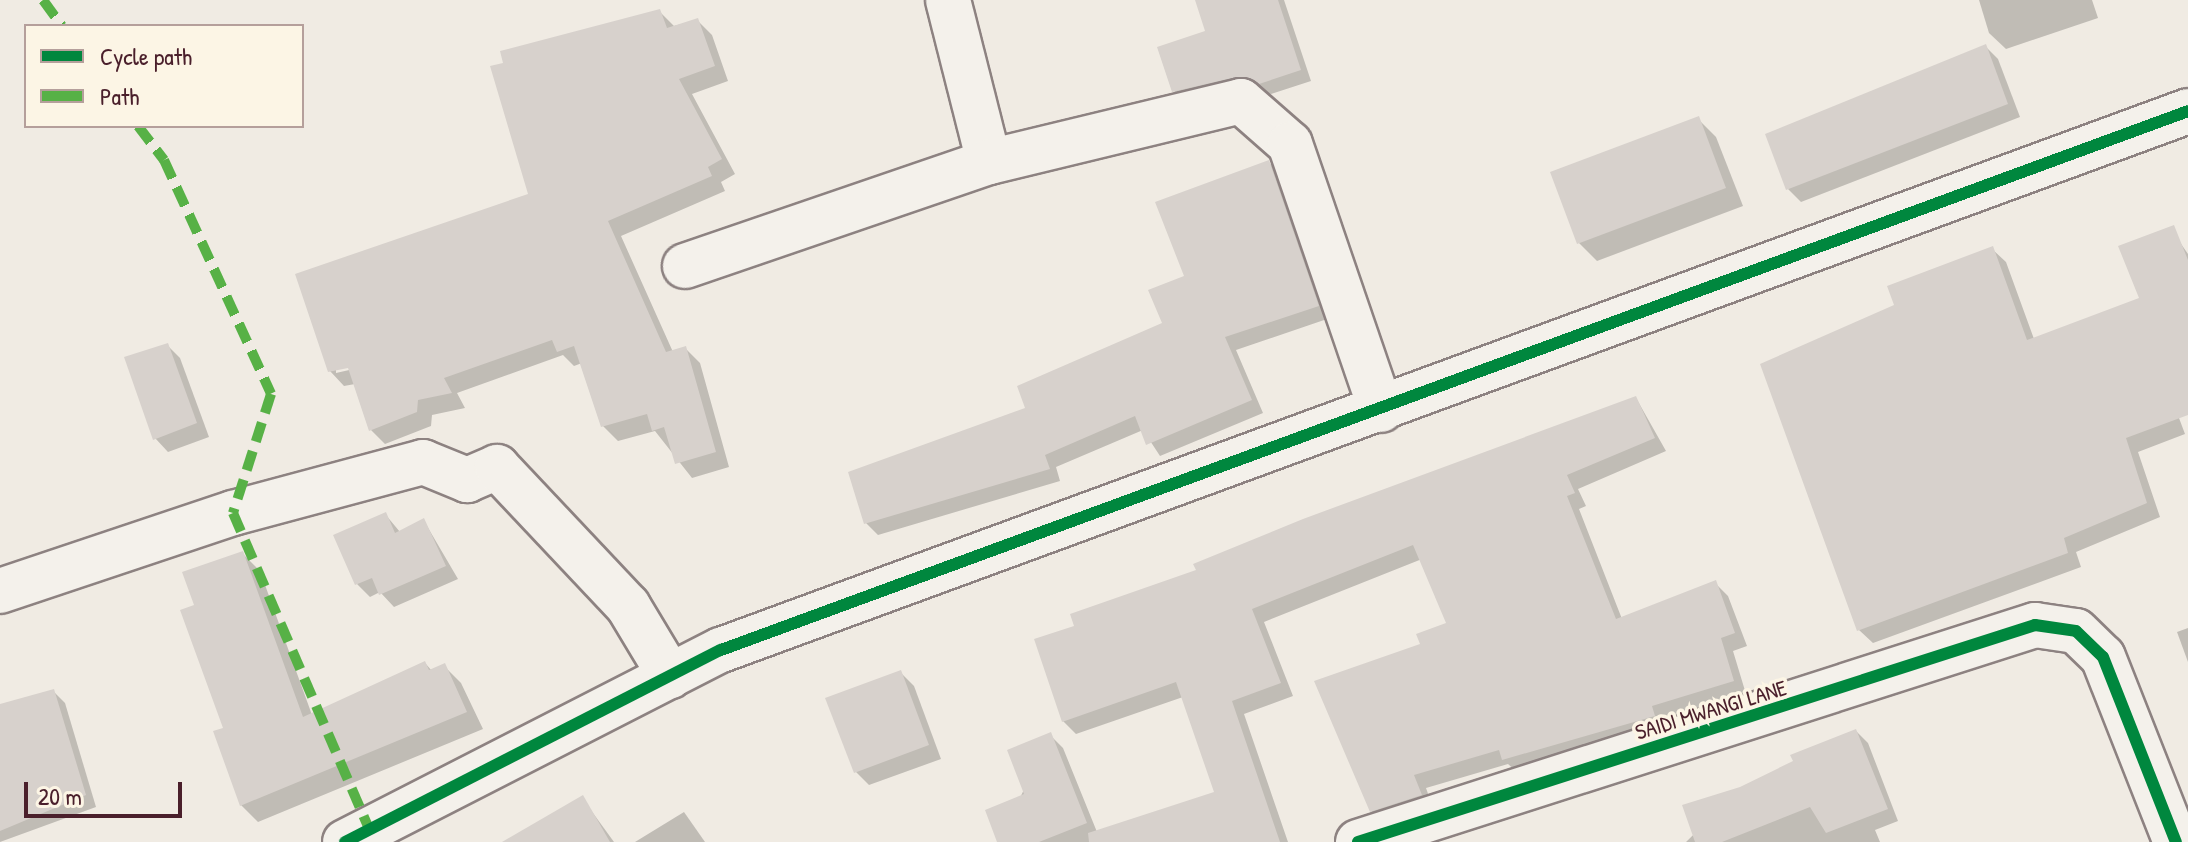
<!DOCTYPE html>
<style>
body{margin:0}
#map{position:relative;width:2188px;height:842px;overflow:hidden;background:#f0ebe3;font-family:"Patrick Hand",sans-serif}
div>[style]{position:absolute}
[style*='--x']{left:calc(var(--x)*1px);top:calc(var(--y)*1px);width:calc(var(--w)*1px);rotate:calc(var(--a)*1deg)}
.shadow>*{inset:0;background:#0003}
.building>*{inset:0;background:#d7d1cc}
.roads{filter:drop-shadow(2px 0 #8d8281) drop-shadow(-2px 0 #8d8281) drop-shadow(0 2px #8d8281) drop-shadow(0 -2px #8d8281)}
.street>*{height:44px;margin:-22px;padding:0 22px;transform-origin:22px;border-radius:22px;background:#f4f1eb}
.quiet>*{height:10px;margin-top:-5px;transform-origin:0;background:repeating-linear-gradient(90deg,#57b146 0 20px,transparent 0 30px)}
.cycleway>*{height:12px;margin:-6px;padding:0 6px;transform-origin:6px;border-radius:6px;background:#00873e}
span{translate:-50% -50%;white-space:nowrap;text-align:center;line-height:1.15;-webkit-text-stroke:7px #fcf5e5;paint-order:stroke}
.street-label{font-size:22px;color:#4a1f2b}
.legend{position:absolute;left:24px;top:24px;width:280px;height:104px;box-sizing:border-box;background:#fcf5e5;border:2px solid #b59f9b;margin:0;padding:10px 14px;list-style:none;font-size:24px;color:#4a1f2b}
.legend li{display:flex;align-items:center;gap:16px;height:40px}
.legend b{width:40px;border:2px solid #b59f9b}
.scale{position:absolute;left:24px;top:782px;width:158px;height:36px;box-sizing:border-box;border:4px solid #4a1f2b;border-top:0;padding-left:10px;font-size:24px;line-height:28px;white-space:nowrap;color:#4a1f2b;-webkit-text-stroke:6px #fcf5e5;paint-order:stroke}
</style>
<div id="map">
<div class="shadow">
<div style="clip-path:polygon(1222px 0,1284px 0,1311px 81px,1271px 94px,1248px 87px,1185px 102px,1174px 91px)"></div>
<div style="clip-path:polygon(1979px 0,2092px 0,2098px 18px,2006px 49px,1989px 33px)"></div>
<div style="clip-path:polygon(evenodd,659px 11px,674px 26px,697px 20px,712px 35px,728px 81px,692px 94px,735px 174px,721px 182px,725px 191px,621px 236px,673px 352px,685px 348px,700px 363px,729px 467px,692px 478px,655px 431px,618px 441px,603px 426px,582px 363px,574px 366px,563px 355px,457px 393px,465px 408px,432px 415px,431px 426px,385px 444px,371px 430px,355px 384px,344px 386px,330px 371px,530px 195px,659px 11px,357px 364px,358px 368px,336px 373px,336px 369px,357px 364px)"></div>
<div style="clip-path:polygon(1985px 46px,1998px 59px,2020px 117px,1801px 202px,1788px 189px)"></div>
<div style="clip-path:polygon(1698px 119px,1716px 137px,1743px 206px,1597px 261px,1579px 243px)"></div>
<div style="clip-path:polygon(1268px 162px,1281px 174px,1330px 318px,1236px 350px,1263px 413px,1160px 456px,1143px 430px,1056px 467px,1060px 481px,878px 535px,866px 523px,1165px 325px,1186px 277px)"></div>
<div style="clip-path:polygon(2170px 228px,2188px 254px,2188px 397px,2173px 402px,2185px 434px,2138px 452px,2160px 517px,2076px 552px,2081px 567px,1873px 643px,1859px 630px,1897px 306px,1992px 249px,2006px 262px,2034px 339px,2141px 299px)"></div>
<div style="clip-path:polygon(167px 345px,180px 358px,209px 437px,168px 452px,155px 438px)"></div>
<div style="clip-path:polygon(1636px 398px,1666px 451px,1578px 489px,1586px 506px,1579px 509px,1622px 619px,1715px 583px,1728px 596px,1747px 646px,1733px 651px,1746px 694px,1663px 719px,1667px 729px,1517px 772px,1508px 764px,1426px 788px,1433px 808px,1384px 824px,1371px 811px,1422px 645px,1449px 625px,1422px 559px,1264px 622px,1293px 696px,1244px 714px,1288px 842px,999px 842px,1050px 735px,1063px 748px,1097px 832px,1216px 794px,1183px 697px,1076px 734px,1063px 721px,1077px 627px)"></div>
<div style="clip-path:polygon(385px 514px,400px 532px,424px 521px,458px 579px,394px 607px,380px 592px,370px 597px,357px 584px)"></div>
<div style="clip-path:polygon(243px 554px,260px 571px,312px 715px,425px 663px,432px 671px,444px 666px,461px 683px,483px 729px,258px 822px,241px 805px,196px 606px)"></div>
<div style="clip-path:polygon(2188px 628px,2188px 662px,2177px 632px)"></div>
<div style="clip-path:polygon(901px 673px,914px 686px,941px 759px,869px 785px,856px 772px,828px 699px)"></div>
<div style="clip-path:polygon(53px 691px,65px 703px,96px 807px,0 842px,0 706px)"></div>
<div style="clip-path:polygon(1856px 731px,1868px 743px,1898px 821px,1875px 830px,1880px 842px,1686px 842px,1741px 788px)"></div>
<div style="clip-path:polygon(582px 798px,614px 842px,506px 842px)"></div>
<div style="clip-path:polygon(684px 812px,705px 842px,635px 842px)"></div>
</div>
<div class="building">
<div style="clip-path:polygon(1195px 0,1278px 0,1301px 70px,1259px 84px,1236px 77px,1172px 92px,1157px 47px,1205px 31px)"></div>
<div style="clip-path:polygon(660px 9px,667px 28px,698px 18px,715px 66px,679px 79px,722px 159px,708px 167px,712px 176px,608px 221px,666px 352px,686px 346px,716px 452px,675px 464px,664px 427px,652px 431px,647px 414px,601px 427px,574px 346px,557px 352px,552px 340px,444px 378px,452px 393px,418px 400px,417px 412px,369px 431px,348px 368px,328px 372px,295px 274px,528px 194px,490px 66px,503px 63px,500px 51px)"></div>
<div style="clip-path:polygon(1986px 44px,2008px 104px,1786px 190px,1765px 134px)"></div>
<div style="clip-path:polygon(1699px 116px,1726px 188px,1577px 244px,1550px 172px)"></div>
<div style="clip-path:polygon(1269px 160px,1319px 306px,1225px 337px,1252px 400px,1146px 445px,1135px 416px,1045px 455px,1050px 469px,864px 524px,848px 472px,1025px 408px,1017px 386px,1162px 323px,1148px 290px,1184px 276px,1155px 202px)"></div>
<div style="clip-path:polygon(2174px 225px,2188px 260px,2188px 415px,2126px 438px,2147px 503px,2064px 538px,2068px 553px,1857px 631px,1760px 364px,1894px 305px,1887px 286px,1993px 246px,2027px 340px,2139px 298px,2118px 246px)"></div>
<div style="clip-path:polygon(168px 343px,197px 423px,153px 440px,124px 357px)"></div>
<div style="clip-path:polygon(1636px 396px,1655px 438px,1567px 475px,1575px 493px,1567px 496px,1616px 619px,1716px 580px,1735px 633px,1721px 638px,1734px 681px,1652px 706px,1655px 716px,1502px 760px,1499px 750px,1414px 775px,1422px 795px,1370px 812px,1314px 681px,1420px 644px,1416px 634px,1446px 623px,1413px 545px,1252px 609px,1281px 683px,1232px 701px,1280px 842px,1089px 842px,1088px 833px,1214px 792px,1176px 682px,1062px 722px,1034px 639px,1074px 626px,1070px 614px,1196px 570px,1193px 564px,1303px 519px)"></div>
<div style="clip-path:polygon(386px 512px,395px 533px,424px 518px,446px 566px,379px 595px,372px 578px,355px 585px,333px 535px)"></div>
<div style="clip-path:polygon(243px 551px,303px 717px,425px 661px,429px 670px,445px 663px,467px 712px,240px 806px,213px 731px,223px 728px,180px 610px,194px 605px,182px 572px)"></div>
<div style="clip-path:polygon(901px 670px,929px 745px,854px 773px,825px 698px)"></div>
<div style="clip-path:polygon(54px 689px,86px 795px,0 831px,0 704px)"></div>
<div style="clip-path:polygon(1856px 729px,1888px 809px,1826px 833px,1810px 807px,1722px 842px,1695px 842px,1682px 805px,1740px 787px,1793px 761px,1790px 755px)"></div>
<div style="clip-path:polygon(1051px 732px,1087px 823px,1039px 842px,997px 842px,985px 810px,1024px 794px,1007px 750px)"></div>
<div style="clip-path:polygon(583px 795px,610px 842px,502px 842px)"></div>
</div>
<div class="roads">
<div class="street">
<div style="--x:948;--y:0;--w:167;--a:75.8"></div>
<div style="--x:685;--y:266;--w:321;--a:-18.9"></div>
<div style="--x:989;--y:162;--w:259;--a:-13.6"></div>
<div style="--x:1241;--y:101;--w:65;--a:41.3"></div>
<div style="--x:1290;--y:144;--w:281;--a:71.1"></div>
<div style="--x:0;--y:591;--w:246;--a:-18.5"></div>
<div style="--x:233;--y:513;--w:197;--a:-15"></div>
<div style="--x:423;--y:462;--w:48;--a:22.2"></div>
<div style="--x:467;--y:480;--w:33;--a:-23"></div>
<div style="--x:497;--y:467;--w:191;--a:46.7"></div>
<div style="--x:628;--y:606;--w:82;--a:59"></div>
<div style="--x:345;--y:842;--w:422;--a:-27.1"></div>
<div style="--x:721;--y:650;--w:1563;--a:-20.17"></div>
<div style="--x:1358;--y:842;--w:711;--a:-17.77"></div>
<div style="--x:2035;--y:625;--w:41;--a:8.3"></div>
<div style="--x:2076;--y:631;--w:37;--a:44"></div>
<div style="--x:2103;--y:657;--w:199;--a:68.5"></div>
</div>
</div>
<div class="quiet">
<div style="--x:43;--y:0;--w:32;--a:54"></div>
<div style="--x:138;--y:126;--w:43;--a:52.6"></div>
<div style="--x:164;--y:160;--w:257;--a:65.4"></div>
<div style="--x:271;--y:394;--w:125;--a:107.7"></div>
<div style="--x:233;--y:513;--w:346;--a:66.7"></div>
</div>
<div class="cycleway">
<div style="--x:345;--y:842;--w:422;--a:-27.1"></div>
<div style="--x:721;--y:650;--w:1563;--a:-20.17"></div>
<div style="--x:1358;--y:842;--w:711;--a:-17.77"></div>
<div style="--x:2035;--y:625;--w:41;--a:8.3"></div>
<div style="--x:2076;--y:631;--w:37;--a:44"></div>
<div style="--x:2103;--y:657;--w:199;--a:68.5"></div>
</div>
<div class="street-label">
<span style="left:1711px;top:710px;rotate:-17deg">SAIDI MWANGI LANE</span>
</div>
<ul class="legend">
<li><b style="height:10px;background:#00873e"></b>Cycle path</li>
<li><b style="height:10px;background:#57b146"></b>Path</li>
</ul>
<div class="scale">20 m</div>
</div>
